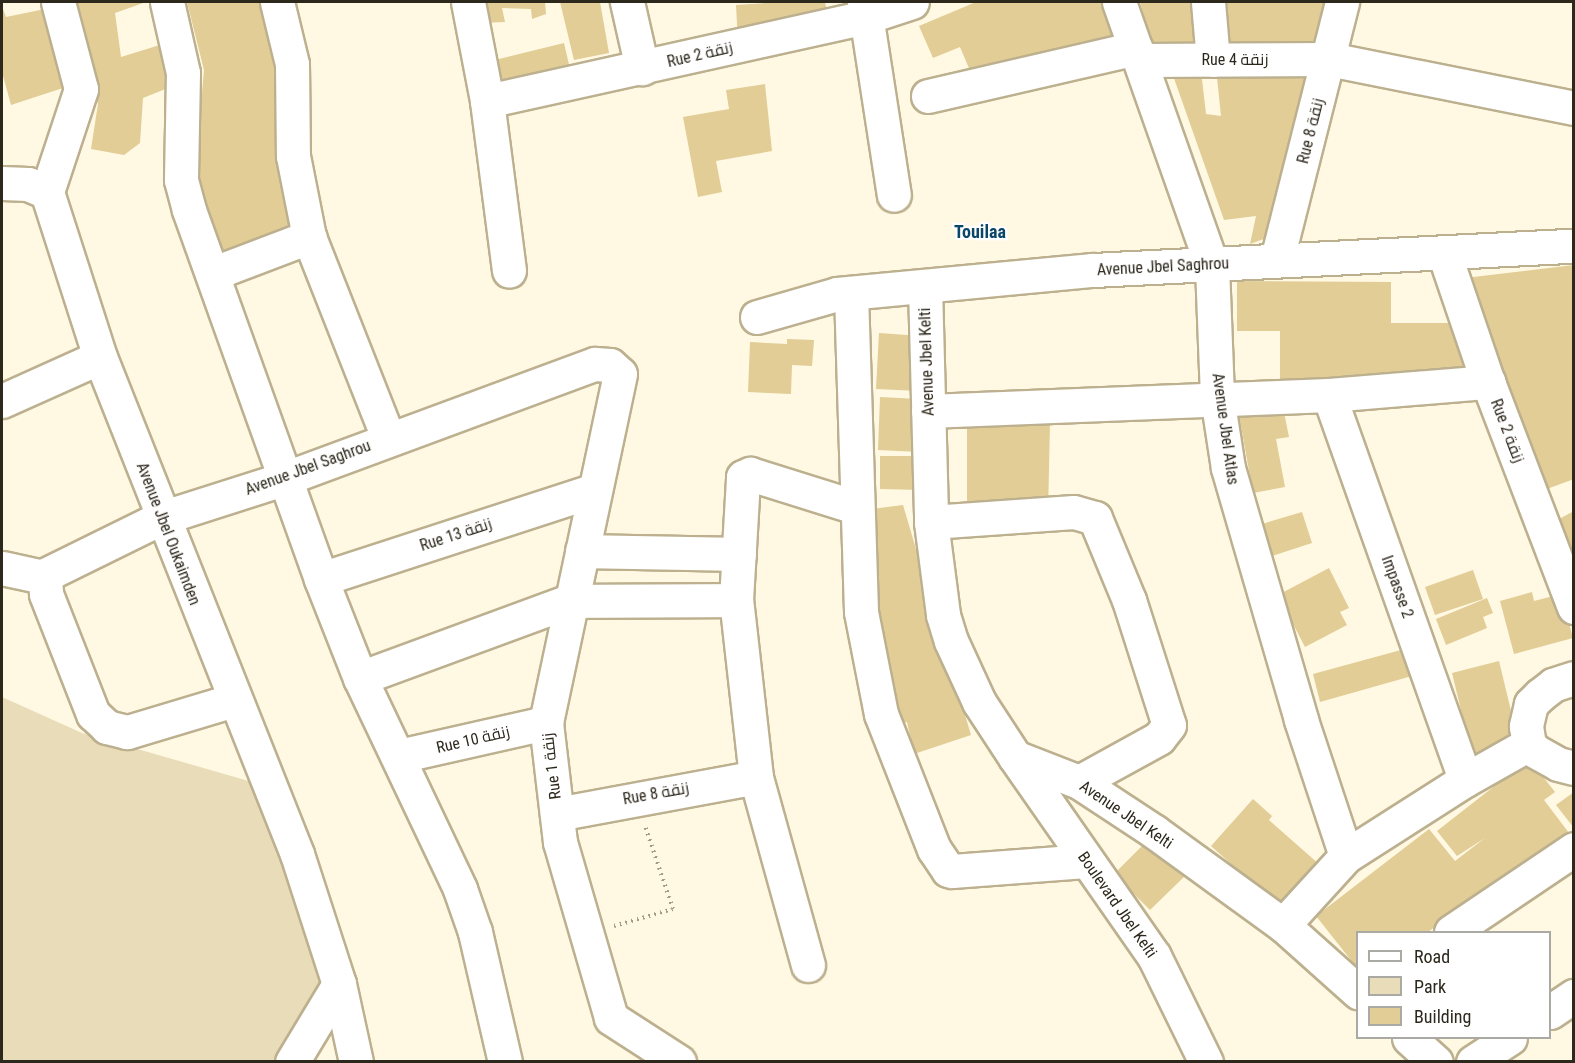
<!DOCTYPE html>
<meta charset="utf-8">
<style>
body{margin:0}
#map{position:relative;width:1575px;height:1063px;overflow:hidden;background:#fff8e3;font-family:"Roboto Condensed",Cairo,sans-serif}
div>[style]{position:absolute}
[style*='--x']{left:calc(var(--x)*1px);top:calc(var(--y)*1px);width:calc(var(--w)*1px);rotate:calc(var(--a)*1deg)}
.green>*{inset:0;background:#e9dcb8}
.building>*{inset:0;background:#e1cd95}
.path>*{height:4px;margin-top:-2px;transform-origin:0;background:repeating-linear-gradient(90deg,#a19b8a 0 1.5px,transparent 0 6px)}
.roads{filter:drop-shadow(2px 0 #bcb08f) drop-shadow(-2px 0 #bcb08f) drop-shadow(0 2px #bcb08f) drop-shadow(0 -2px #bcb08f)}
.minor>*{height:33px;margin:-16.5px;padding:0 16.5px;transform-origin:16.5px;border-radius:16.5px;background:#fff}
span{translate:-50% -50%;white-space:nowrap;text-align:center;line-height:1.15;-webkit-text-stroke:4.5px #fff;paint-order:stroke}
.street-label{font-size:16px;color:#2d281c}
.neighbourhood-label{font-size:18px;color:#0b4567;font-weight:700}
.frame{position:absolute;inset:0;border:3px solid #2d281c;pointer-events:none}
.legend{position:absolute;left:1356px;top:931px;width:195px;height:108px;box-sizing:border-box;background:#fff;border:2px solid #aba9a4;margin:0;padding:8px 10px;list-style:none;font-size:18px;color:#2d281c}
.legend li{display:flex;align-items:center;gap:12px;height:30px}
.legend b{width:30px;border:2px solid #aba9a4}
</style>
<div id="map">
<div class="green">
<div style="clip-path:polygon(2px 697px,82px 733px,252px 782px,329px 990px,285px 1061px,2px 1062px)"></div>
</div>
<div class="building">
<div style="clip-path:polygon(70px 2px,146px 2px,115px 13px,121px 57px,163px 44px,168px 88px,143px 98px,140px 143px,124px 155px,91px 149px,98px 104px)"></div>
<div style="clip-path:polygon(187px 2px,275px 2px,295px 230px,217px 255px,194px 186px,204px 70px)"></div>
<div style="clip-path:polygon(480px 2px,545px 2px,546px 14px,532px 19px,531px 9px,502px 8px,505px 22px,480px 23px)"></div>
<div style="clip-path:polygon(560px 2px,600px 2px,609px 53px,574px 60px)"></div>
<div style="clip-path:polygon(782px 2px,825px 2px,829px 20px,738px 43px,736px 5px)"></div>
<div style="clip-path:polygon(976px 2px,1101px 2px,1115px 34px,1047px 62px,1042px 52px,974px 80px,960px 47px,933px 58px,919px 26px)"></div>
<div style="clip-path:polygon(1140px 2px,1193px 2px,1196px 52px,1154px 52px)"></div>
<div style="clip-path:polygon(1218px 2px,1332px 2px,1324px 45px,1221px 44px)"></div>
<div style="clip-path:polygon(2px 6px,6px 17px,50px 8px,69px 86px,11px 105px,2px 72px)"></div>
<div style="clip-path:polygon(564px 43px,570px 69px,493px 91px,487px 62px)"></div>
<div style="clip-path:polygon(1200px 62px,1206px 114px,1221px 116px,1216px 68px,1311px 68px,1272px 236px,1250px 244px,1256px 216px,1224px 220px,1170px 67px)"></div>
<div style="clip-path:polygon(765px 84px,772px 151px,716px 161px,722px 192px,698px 197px,683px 117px,729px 109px,726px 90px)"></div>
<div style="clip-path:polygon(1574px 265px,1574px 479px,1547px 489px,1465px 278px)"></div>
<div style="clip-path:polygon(1237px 281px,1391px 282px,1391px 323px,1465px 323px,1465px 381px,1280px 380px,1280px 331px,1237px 331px)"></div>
<div style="clip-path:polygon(879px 333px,921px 336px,919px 391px,876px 389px)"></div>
<div style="clip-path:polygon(787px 339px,814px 340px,812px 366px,792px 365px,791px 394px,748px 392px,750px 342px,787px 344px)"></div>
<div style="clip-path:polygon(880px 397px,918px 399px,919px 452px,878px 450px)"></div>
<div style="clip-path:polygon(1283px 407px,1289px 437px,1276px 439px,1285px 487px,1253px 493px,1239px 415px)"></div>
<div style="clip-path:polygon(967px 420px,1050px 422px,1048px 514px,967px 512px)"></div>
<div style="clip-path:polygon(880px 456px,921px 456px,921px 490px,880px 489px)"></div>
<div style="clip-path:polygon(903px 505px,971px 735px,914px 754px,907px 722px,897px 724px,864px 510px)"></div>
<div style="clip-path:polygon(1574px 511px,1574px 553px,1568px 555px,1559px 519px)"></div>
<div style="clip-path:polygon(1302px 512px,1312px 543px,1272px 556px,1262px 524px)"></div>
<div style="clip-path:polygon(1329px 568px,1349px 608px,1340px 612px,1347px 625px,1305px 647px,1278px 595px)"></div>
<div style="clip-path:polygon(1473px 570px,1483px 599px,1435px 615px,1425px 587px)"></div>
<div style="clip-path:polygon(1532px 592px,1534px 601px,1561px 594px,1573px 638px,1514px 654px,1500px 601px)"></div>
<div style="clip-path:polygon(1487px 598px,1493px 613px,1483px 617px,1487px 628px,1446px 645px,1436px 619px)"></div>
<div style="clip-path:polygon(1412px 647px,1419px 674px,1320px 702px,1313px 674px)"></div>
<div style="clip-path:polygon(1499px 661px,1519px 744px,1472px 755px,1452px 673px)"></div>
<div style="clip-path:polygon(1529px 759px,1555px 792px,1544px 800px,1569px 833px,1471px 910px,1466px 904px,1428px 932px,1358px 932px,1358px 969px,1316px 916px,1429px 829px,1455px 861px,1485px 838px,1457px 856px,1437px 831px)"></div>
<div style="clip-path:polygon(1574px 792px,1574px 828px,1556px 805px)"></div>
<div style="clip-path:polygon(1253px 799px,1272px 816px,1269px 820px,1320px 865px,1281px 909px,1211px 846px)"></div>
<div style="clip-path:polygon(1150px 838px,1186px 875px,1150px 910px,1114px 874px)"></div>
</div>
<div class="path">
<div style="--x:614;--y:926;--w:61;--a:-16.1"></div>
<div style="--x:673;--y:909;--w:88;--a:-108.6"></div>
</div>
<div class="roads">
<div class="minor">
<div style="--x:58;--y:2;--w:90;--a:75.2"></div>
<div style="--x:81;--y:89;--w:108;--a:108.3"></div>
<div style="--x:47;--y:192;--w:173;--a:72.2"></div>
<div style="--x:100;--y:357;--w:535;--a:68.38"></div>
<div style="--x:297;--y:854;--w:137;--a:72.1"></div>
<div style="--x:339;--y:984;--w:80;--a:77.7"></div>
<div style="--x:167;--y:2;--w:73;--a:77.3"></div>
<div style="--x:183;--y:73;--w:107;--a:91.1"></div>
<div style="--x:181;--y:180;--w:31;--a:75"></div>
<div style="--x:189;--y:210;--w:392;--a:70.3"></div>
<div style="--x:321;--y:579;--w:106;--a:68.5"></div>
<div style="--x:360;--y:678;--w:233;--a:64.6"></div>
<div style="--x:460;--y:889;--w:46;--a:70.8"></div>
<div style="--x:475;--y:932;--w:133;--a:77"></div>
<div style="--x:277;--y:2;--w:64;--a:76.4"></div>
<div style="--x:292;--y:64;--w:92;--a:89.4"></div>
<div style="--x:293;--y:156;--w:83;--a:78.8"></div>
<div style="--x:309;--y:237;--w:216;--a:68.5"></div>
<div style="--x:468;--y:2;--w:101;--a:79.1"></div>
<div style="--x:487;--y:101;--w:171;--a:82.6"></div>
<div style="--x:627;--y:2;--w:68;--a:77.2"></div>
<div style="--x:864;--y:2;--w:195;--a:81.2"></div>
<div style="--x:1119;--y:2;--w:280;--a:70.6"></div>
<div style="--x:1212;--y:266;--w:131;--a:87.8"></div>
<div style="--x:1217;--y:397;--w:72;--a:81.2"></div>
<div style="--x:1228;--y:468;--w:262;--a:73.8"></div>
<div style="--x:1301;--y:720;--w:143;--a:71.7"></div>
<div style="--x:1208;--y:2;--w:58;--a:85.1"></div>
<div style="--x:1141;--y:60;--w:188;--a:-0.3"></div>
<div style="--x:1329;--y:59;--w:250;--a:11.3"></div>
<div style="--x:928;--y:96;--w:213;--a:-13"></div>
<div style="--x:487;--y:101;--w:391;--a:-12.5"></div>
<div style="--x:869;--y:16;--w:45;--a:-18"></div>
<div style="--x:2;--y:183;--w:26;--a:2"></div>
<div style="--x:28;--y:184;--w:21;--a:23"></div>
<div style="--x:1444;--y:253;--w:136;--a:71.2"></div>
<div style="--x:1488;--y:382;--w:241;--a:69.1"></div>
<div style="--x:1277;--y:259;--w:265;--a:-75.8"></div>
<div style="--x:214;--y:273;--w:102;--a:-20.8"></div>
<div style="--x:925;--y:286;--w:236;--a:88.5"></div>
<div style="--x:931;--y:522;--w:94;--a:82.6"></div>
<div style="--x:943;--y:615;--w:27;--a:73"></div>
<div style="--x:951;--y:641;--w:67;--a:65.3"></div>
<div style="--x:979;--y:702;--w:66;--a:56.8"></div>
<div style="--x:1015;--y:757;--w:69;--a:21.3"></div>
<div style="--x:1079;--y:782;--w:91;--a:33.3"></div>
<div style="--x:1155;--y:832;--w:158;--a:36"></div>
<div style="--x:1283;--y:925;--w:101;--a:41.8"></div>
<div style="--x:851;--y:293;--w:319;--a:88.2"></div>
<div style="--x:861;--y:612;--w:104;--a:78.9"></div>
<div style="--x:881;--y:714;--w:145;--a:68.6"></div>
<div style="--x:934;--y:849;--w:25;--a:56"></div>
<div style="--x:948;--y:870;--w:4;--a:14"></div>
<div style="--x:952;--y:871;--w:134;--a:-4.3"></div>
<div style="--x:757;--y:317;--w:83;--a:-16"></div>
<div style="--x:837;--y:294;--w:257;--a:-5.4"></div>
<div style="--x:1093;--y:270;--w:482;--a:-2.9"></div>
<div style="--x:1329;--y:395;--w:408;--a:70.5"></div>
<div style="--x:2;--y:401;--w:107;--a:-24.2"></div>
<div style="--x:928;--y:411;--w:401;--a:-2.3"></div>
<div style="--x:1329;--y:395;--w:160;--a:-4.7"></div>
<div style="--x:931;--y:522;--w:143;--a:-4"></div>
<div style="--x:1074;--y:512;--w:22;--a:16"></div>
<div style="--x:1095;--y:518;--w:89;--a:67.5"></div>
<div style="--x:1129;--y:600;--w:131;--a:72.3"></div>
<div style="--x:1169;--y:725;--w:16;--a:128"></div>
<div style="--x:1159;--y:738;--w:91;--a:151.2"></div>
<div style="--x:582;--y:551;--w:157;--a:1.1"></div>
<div style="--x:2;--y:568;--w:43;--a:12.1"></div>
<div style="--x:321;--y:579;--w:285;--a:-18"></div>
<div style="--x:360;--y:678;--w:223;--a:-20.2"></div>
<div style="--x:569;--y:601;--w:167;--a:-0.3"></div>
<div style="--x:1574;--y:678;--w:22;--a:162"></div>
<div style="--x:1553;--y:685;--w:16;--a:142"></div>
<div style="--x:1540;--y:695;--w:13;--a:135"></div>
<div style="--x:1531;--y:704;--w:23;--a:103"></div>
<div style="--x:1526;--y:726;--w:18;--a:81"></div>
<div style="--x:1529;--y:744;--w:9;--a:49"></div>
<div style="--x:1535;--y:751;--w:26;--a:29"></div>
<div style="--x:1558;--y:764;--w:16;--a:14"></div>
<div style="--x:234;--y:700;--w:112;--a:163.3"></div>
<div style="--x:127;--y:732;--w:21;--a:-166"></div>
<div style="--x:107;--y:727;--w:19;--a:-137"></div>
<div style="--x:93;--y:714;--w:129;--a:-111.4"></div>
<div style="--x:46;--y:594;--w:19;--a:-93"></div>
<div style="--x:45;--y:575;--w:129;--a:-26.2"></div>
<div style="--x:161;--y:518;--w:131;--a:-17.7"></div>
<div style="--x:286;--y:478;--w:329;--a:-20.3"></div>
<div style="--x:595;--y:364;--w:15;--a:4"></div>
<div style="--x:610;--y:365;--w:13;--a:42"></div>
<div style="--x:620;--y:374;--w:357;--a:102"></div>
<div style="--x:546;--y:723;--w:120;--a:83.3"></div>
<div style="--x:560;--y:842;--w:183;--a:73.8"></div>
<div style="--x:611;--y:1018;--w:81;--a:32.9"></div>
<div style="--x:399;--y:756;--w:151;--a:-12.7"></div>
<div style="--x:1015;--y:757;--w:243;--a:55.1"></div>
<div style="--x:1154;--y:956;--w:118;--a:63.9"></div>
<div style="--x:557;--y:814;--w:202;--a:-10.5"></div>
<div style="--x:1283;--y:925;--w:93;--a:-47.6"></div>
<div style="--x:1346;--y:856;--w:141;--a:-32.6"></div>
<div style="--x:1465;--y:780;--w:73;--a:-29.4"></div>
<div style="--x:1451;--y:932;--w:148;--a:-34"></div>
<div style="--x:808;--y:965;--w:195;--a:-105.5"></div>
<div style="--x:756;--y:777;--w:178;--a:-96.4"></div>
<div style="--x:736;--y:600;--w:123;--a:-86.7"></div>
<div style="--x:743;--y:477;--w:8;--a:-23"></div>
<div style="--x:750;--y:474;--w:110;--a:17.4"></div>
<div style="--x:1550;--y:1012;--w:29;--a:-34"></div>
<div style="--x:1409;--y:1038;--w:36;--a:42"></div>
<div style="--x:292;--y:1062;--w:91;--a:-58.9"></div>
<div style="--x:1473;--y:1062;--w:44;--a:-33"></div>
</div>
</div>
<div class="street-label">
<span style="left:700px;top:55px;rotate:-13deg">Rue 2 زنقة</span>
<span style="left:1235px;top:60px">Rue 4 زنقة</span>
<span style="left:1311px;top:131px;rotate:-76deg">Rue 8 زنقة</span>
<span style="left:1163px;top:267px;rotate:-3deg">Avenue Jbel Saghrou</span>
<span style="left:927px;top:362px;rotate:-92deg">Avenue Jbel Kelti</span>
<span style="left:1225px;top:429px;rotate:82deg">Avenue Jbel Atlas</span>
<span style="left:1507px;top:431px;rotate:69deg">Rue 2 زنقة</span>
<span style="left:308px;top:468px;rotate:-20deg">Avenue Jbel Saghrou</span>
<span style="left:168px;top:534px;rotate:69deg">Avenue Jbel Oukaimden</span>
<span style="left:456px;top:535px;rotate:-18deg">Rue 13 زنقة</span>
<span style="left:1397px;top:587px;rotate:70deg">Impasse 2</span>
<span style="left:473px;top:740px;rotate:-13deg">Rue 10 زنقة</span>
<span style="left:552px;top:766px;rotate:-97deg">Rue 1 زنقة</span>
<span style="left:656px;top:794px;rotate:-10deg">Rue 8 زنقة</span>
<span style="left:1126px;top:815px;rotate:34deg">Avenue Jbel Kelti</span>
<span style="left:1117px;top:905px;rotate:55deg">Boulevard Jbel Kelti</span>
</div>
<div class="neighbourhood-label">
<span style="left:980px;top:232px">Touilaa</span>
</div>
<div class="frame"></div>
<ul class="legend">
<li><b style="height:8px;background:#fff"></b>Road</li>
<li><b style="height:16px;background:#e9dcb8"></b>Park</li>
<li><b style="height:16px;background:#e1cd95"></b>Building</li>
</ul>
</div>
